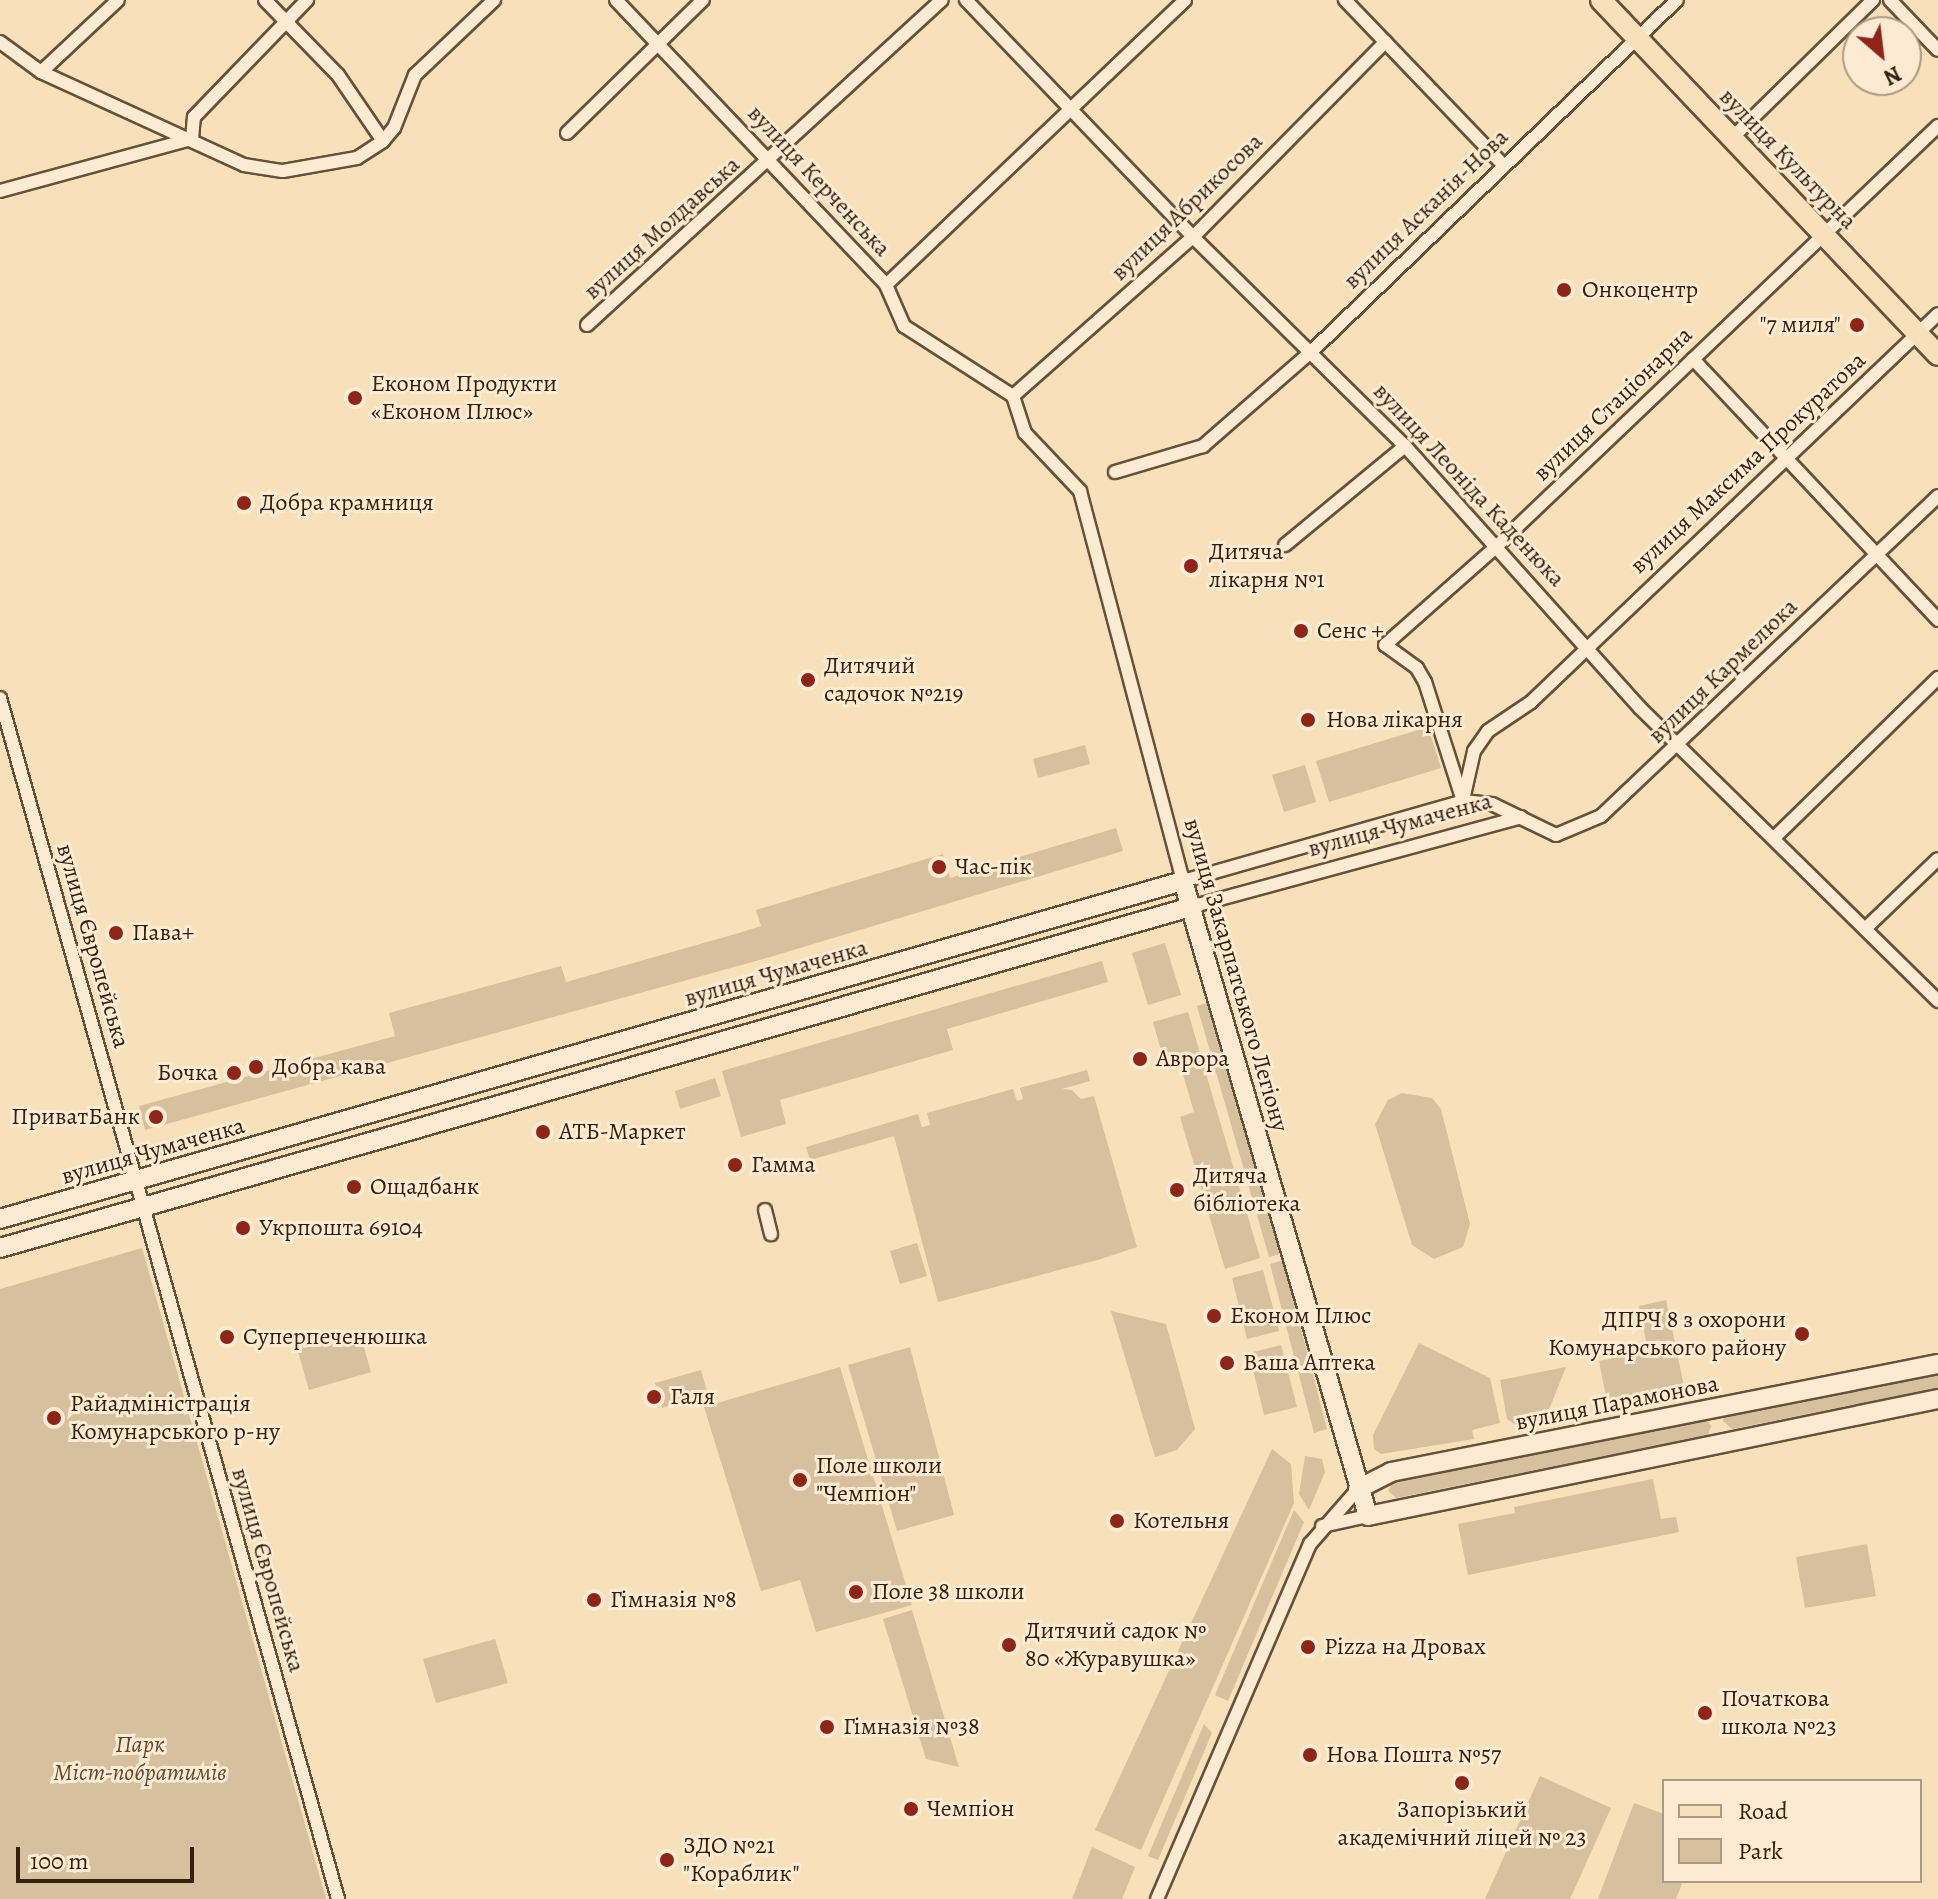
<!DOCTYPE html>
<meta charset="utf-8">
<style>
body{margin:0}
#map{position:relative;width:1938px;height:1899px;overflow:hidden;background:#f7e0ba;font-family:Alegreya,serif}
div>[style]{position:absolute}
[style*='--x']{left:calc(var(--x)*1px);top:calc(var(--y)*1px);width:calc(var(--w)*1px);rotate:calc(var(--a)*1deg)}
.green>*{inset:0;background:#d6c09d}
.roads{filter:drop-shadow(2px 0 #665139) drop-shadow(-2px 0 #665139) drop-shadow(0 2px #665139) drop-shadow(0 -2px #665139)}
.street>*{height:12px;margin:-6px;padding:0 6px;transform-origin:6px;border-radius:6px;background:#faebd2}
.secondary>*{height:18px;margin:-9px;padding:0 9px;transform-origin:9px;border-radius:9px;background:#faebd2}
.primary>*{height:20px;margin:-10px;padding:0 10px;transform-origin:10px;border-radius:10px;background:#f7e0ba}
.dots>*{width:22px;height:22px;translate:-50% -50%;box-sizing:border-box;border:4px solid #faebd2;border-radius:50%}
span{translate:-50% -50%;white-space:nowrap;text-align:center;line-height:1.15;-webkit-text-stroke:6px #faebd2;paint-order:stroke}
.street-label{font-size:24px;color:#35210e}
.poi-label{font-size:24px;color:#35210e}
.left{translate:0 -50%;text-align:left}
.right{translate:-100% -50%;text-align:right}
.park-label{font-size:24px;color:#5d4932;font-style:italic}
.legend{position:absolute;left:1662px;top:1779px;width:260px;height:104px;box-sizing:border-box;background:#faebd2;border:2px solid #ab9a84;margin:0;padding:10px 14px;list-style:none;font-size:24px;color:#35210e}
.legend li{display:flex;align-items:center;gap:16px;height:40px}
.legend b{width:40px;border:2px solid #ab9a84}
.north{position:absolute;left:1842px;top:16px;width:80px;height:80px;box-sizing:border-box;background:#faebd2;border:2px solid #ab9a84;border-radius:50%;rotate:152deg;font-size:22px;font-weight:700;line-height:32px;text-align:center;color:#35210e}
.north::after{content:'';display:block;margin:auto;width:28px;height:36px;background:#8f2418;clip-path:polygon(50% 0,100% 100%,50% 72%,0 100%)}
.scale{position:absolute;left:16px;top:1847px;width:178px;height:36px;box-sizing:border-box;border:4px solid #35210e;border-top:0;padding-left:10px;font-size:24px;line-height:28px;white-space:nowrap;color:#35210e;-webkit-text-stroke:6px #faebd2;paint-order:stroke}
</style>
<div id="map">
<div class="green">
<div style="clip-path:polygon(1428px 727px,1441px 768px,1329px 802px,1316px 761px)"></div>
<div style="clip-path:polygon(1085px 745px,1090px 764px,1038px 778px,1033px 759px)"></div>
<div style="clip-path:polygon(1305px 765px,1316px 802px,1284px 812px,1272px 775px)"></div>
<div style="clip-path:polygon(1116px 828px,1123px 851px,770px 957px,145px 1130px,139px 1106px,395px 1036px,389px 1013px,561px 966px,566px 982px,739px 933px,761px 926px,756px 910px,943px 854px,950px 878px)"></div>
<div style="clip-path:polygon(1165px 943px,1181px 995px,1148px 1005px,1132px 953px)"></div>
<div style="clip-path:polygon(1102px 961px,1108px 982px,947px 1029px,953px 1050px,780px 1100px,786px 1124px,741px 1137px,722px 1071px)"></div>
<div style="clip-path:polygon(1210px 1002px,1282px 1253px,1269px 1257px,1197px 1006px)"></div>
<div style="clip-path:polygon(1188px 1012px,1260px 1258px,1225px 1269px,1180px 1117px,1194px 1112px,1178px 1057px,1164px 1061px,1153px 1022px)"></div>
<div style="clip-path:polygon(1087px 1070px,1090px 1081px,1062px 1089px,1072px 1090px,1081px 1099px,1094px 1096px,1137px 1247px,1101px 1259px,938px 1302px,894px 1136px,810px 1160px,806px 1147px,918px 1114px,922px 1127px,930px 1125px,927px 1113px,1013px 1089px,1017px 1101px,1023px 1099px,1020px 1088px)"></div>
<div style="clip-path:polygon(715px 1078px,721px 1096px,680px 1109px,675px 1091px)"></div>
<div style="clip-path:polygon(1402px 1093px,1432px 1098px,1441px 1109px,1470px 1224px,1463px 1247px,1434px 1259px,1412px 1245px,1375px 1124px,1388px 1100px)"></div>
<div style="clip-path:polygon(917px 1243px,927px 1276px,900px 1284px,890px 1251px)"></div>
<div style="clip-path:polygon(142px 1248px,326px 1899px,0 1899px,0 1289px)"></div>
<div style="clip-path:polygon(1283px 1260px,1327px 1429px,1314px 1433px,1270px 1264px)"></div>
<div style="clip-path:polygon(1263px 1270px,1279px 1331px,1247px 1339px,1232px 1278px)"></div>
<div style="clip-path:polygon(1666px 1300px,1685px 1391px,1608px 1407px,1599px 1361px,1648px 1351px,1639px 1306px)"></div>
<div style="clip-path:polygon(1111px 1311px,1166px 1324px,1195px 1429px,1177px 1450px,1155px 1457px)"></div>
<div style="clip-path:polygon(359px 1330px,371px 1372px,309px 1390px,297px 1348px)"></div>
<div style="clip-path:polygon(1419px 1343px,1490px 1378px,1500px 1423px,1472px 1430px,1474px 1439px,1381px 1454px,1374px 1449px,1373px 1435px)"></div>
<div style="clip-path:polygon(1281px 1345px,1297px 1407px,1264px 1415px,1249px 1353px)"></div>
<div style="clip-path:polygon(910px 1347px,954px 1515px,897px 1531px,848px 1365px)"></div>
<div style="clip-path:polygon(840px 1367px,912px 1605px,816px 1632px,800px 1580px,761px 1591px,704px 1407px)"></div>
<div style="clip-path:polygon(1566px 1367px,1544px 1422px,1519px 1427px,1507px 1419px,1500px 1380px)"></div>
<div style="clip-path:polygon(701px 1370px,708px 1395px,662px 1408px,655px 1383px)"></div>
<div style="clip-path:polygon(1938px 1370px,1938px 1388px,1732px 1429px,1723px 1421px,1724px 1415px)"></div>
<div style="clip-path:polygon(1706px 1418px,1711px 1426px,1708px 1435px,1396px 1498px,1388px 1491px,1393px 1482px)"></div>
<div style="clip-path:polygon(1272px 1449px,1291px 1464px,1294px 1503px,1141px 1850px,1095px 1830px)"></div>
<div style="clip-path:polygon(1305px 1456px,1322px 1459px,1325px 1472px,1309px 1510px,1299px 1494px)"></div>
<div style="clip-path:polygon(1653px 1479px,1661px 1519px,1676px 1517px,1679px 1532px,1468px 1575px,1458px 1524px,1515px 1513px,1514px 1507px)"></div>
<div style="clip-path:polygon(1294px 1510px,1304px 1522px,1228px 1701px,1215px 1695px)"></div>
<div style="clip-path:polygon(1867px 1544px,1876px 1596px,1805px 1608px,1796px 1557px)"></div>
<div style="clip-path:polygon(912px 1610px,959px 1767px,926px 1759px,883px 1619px)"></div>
<div style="clip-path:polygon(495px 1639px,508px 1683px,436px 1703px,423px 1659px)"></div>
<div style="clip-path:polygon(1204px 1724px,1212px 1733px,1158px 1860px,1148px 1856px)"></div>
<div style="clip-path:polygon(1540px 1776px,1611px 1808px,1570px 1899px,1485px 1899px)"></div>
<div style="clip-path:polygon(1634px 1803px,1664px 1814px,1664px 1881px,1683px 1881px,1676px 1899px,1598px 1899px)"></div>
<div style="clip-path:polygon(1092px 1847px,1135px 1867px,1122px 1899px,1072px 1899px)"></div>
</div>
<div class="roads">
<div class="street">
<div style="--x:265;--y:0;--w:105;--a:45.8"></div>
<div style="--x:338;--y:75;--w:80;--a:55.7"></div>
<div style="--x:616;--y:0;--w:393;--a:46.5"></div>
<div style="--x:886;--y:285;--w:45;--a:66.3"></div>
<div style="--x:904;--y:326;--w:130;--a:32.7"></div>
<div style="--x:1013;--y:396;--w:39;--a:72"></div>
<div style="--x:1025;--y:433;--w:80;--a:46.5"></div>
<div style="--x:1080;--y:491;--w:403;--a:75.2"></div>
<div style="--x:1183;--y:881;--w:291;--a:-15.9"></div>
<div style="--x:1463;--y:801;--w:29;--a:6"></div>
<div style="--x:1492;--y:804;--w:71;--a:25.8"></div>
<div style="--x:1556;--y:835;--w:49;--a:-22.9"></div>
<div style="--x:1601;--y:816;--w:465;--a:-43.5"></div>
<div style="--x:966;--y:0;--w:328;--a:46.2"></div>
<div style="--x:1193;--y:237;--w:298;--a:44.6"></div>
<div style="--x:1405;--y:446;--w:352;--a:48.1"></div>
<div style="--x:1640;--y:708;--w:418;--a:44.5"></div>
<div style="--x:1345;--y:0;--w:227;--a:46.2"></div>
<div style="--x:1890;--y:0;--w:69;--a:46.2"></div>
<div style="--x:0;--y:42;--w:51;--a:36.2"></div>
<div style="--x:41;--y:72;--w:223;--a:24.6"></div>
<div style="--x:244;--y:165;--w:39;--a:9"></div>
<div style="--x:283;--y:171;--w:75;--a:-10"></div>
<div style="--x:357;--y:158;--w:31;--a:-33"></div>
<div style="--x:383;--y:141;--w:17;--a:-50"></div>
<div style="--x:394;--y:128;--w:57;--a:-68.4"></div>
<div style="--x:415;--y:75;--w:109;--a:-43.5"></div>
<div style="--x:41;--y:72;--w:105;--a:-43.1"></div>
<div style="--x:567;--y:133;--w:190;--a:-44.4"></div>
<div style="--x:192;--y:139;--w:22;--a:-85"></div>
<div style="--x:194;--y:117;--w:163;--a:-46"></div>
<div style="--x:1731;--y:139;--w:199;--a:-44.4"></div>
<div style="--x:0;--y:191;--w:199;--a:-15.2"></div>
<div style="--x:886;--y:285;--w:413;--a:-43.6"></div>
<div style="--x:587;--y:325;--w:481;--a:-42.5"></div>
<div style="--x:1693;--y:359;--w:358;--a:46.8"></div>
<div style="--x:1013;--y:396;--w:240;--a:-41.5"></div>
<div style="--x:1193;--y:237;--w:274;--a:-45.4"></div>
<div style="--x:1115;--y:472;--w:92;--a:-16.5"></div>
<div style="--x:1203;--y:446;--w:145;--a:-41.1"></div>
<div style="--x:1312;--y:351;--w:506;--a:-43.88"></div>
<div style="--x:1285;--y:545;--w:156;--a:-39.5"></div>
<div style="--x:0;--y:698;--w:1248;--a:74.28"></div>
<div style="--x:1463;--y:800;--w:50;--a:-77.3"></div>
<div style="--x:1474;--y:751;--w:24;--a:-55"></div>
<div style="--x:1488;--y:731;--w:52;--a:-34"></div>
<div style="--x:1531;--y:702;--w:562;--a:-43.63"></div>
<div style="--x:1463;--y:801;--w:125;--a:-107.7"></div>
<div style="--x:1425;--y:682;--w:16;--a:-120"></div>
<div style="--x:1417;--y:668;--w:39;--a:-144"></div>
<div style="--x:1385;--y:645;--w:151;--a:-41.5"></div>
<div style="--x:1498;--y:545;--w:608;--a:-43.6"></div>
<div style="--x:1775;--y:837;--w:228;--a:-44.3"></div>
<div style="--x:1194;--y:906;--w:339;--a:-15.2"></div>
<div style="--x:1867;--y:927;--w:98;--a:-43.8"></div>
<div style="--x:765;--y:1210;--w:25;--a:76"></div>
<div style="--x:1322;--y:1526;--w:47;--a:-12.3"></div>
<div style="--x:1157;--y:1899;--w:387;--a:-66.7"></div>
<div style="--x:1310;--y:1544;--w:73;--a:-48.9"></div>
</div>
<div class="secondary">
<div style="--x:0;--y:1219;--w:1230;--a:-15.95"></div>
<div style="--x:1183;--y:881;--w:661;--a:73.76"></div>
<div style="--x:1368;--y:1516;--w:582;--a:-11.6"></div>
<div style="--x:0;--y:1248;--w:1242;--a:-15.98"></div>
<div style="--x:1358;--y:1489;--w:37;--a:-27"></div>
<div style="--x:1391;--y:1472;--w:558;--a:-11.17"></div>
</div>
<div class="primary">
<div style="--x:1601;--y:0;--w:489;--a:46.5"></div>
</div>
</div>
<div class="dots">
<div style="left:1564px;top:290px;background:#8f2418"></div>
<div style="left:1857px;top:325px;background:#8f2418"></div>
<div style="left:355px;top:398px;background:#8f2418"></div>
<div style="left:244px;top:503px;background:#8f2418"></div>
<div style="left:1191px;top:566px;background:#8f2418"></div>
<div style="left:1301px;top:631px;background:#8f2418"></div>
<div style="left:808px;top:680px;background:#8f2418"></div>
<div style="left:1308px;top:720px;background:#8f2418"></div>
<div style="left:939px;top:867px;background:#8f2418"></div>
<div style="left:116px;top:933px;background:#8f2418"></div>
<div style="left:1140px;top:1059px;background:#8f2418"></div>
<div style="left:256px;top:1067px;background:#8f2418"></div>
<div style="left:234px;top:1073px;background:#8f2418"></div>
<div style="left:156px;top:1117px;background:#8f2418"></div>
<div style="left:543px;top:1132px;background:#8f2418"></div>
<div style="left:735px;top:1165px;background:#8f2418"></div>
<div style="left:354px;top:1187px;background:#8f2418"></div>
<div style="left:1177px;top:1190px;background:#8f2418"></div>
<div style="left:243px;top:1228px;background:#8f2418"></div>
<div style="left:1214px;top:1316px;background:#8f2418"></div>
<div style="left:1802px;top:1334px;background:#8f2418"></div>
<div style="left:227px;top:1337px;background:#8f2418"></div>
<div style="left:1227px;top:1363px;background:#8f2418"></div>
<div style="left:654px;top:1397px;background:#8f2418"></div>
<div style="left:54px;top:1418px;background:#8f2418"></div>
<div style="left:800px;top:1480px;background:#8f2418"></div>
<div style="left:1117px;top:1521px;background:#8f2418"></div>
<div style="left:856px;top:1592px;background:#8f2418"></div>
<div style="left:594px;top:1600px;background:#8f2418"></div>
<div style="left:1009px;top:1645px;background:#8f2418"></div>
<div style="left:1308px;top:1647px;background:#8f2418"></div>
<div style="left:1705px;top:1713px;background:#8f2418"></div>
<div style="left:827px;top:1727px;background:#8f2418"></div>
<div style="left:1310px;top:1755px;background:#8f2418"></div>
<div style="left:1462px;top:1783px;background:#8f2418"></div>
<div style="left:911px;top:1809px;background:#8f2418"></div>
<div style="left:667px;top:1860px;background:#8f2418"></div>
</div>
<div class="street-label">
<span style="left:1788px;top:159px;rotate:46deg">вулиця Культурна</span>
<span style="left:819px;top:181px;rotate:47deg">вулиця Керченська</span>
<span style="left:1187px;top:207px;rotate:-44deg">вулиця Абрикосова</span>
<span style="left:1426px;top:209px;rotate:-44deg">вулиця Асканія-Нова</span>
<span style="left:662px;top:228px;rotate:-42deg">вулиця Молдавська</span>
<span style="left:1613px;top:404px;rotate:-44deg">вулиця Стаціонарна</span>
<span style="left:1748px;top:463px;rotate:-43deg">вулиця Максима Прокуратова</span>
<span style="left:1469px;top:485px;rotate:47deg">вулиця Леоніда Каденюка</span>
<span style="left:1723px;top:671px;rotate:-44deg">вулиця Кармелюка</span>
<span style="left:1400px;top:825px;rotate:-15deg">вулиця Чумаченка</span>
<span style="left:93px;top:946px;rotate:74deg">вулиця Європейська</span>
<span style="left:776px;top:973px;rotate:-16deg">вулиця Чумаченка</span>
<span style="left:1236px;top:975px;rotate:74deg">вулиця Закарпатського Легіону</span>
<span style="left:153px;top:1151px;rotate:-16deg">вулиця Чумаченка</span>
<span style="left:1617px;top:1403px;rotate:-11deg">вулиця Парамонова</span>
<span style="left:268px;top:1570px;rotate:74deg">вулиця Європейська</span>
</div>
<div class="poi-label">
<span class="left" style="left:1582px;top:290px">Онкоцентр</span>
<span class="right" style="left:1841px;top:325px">"7 миля"</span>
<span class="left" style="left:371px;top:398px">Економ Продукти<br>«Економ Плюс»</span>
<span class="left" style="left:260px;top:503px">Добра крамниця</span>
<span class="left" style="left:1209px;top:566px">Дитяча<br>лікарня №1</span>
<span class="left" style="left:1317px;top:631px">Сенс +</span>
<span class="left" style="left:824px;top:680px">Дитячий<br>садочок №219</span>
<span class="left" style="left:1326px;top:720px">Нова лікарня</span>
<span class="left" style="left:955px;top:867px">Час-пік</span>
<span class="left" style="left:132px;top:933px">Пава+</span>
<span class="left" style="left:1156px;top:1059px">Аврора</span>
<span class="left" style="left:272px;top:1067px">Добра кава</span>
<span class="right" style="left:218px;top:1073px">Бочка</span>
<span class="right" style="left:140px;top:1117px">ПриватБанк</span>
<span class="left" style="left:559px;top:1132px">АТБ-Маркет</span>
<span class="left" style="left:751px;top:1165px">Гамма</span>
<span class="left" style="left:1193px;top:1190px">Дитяча<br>бібліотека</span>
<span class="left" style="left:370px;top:1187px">Ощадбанк</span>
<span class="left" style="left:259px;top:1228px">Укрпошта 69104</span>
<span class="left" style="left:1230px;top:1316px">Економ Плюс</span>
<span class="right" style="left:1786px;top:1334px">ДПРЧ 8 з охорони<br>Комунарського району</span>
<span class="left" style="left:243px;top:1337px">Суперпеченюшка</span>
<span class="left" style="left:1243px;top:1363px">Ваша Аптека</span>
<span class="left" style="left:670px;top:1397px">Галя</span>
<span class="left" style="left:70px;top:1418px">Райадміністрація<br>Комунарського р-ну</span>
<span class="left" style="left:816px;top:1480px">Поле школи<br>"Чемпіон"</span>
<span class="left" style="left:1133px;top:1521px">Котельня</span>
<span class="left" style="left:872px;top:1592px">Поле 38 школи</span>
<span class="left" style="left:610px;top:1600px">Гімназія №8</span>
<span class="left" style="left:1025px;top:1645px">Дитячий садок №<br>80 «Журавушка»</span>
<span class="left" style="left:1324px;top:1647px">Pizza на Дровах</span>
<span class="left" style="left:1721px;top:1713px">Початкова<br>школа №23</span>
<span class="left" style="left:843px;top:1727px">Гімназія №38</span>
<span class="left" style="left:1326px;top:1755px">Нова Пошта №57</span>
<span class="left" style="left:927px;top:1809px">Чемпіон</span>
<span style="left:1462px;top:1824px">Запорізький<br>академічний ліцей № 23</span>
<span class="left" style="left:683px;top:1860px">ЗДО №21<br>"Кораблик"</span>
</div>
<div class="park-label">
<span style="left:140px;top:1759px">Парк<br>Міст-побратимів</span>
</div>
<ul class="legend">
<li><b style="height:10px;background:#f7e0ba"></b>Road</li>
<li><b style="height:22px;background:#d6c09d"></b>Park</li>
</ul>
<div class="north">N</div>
<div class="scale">100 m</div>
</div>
